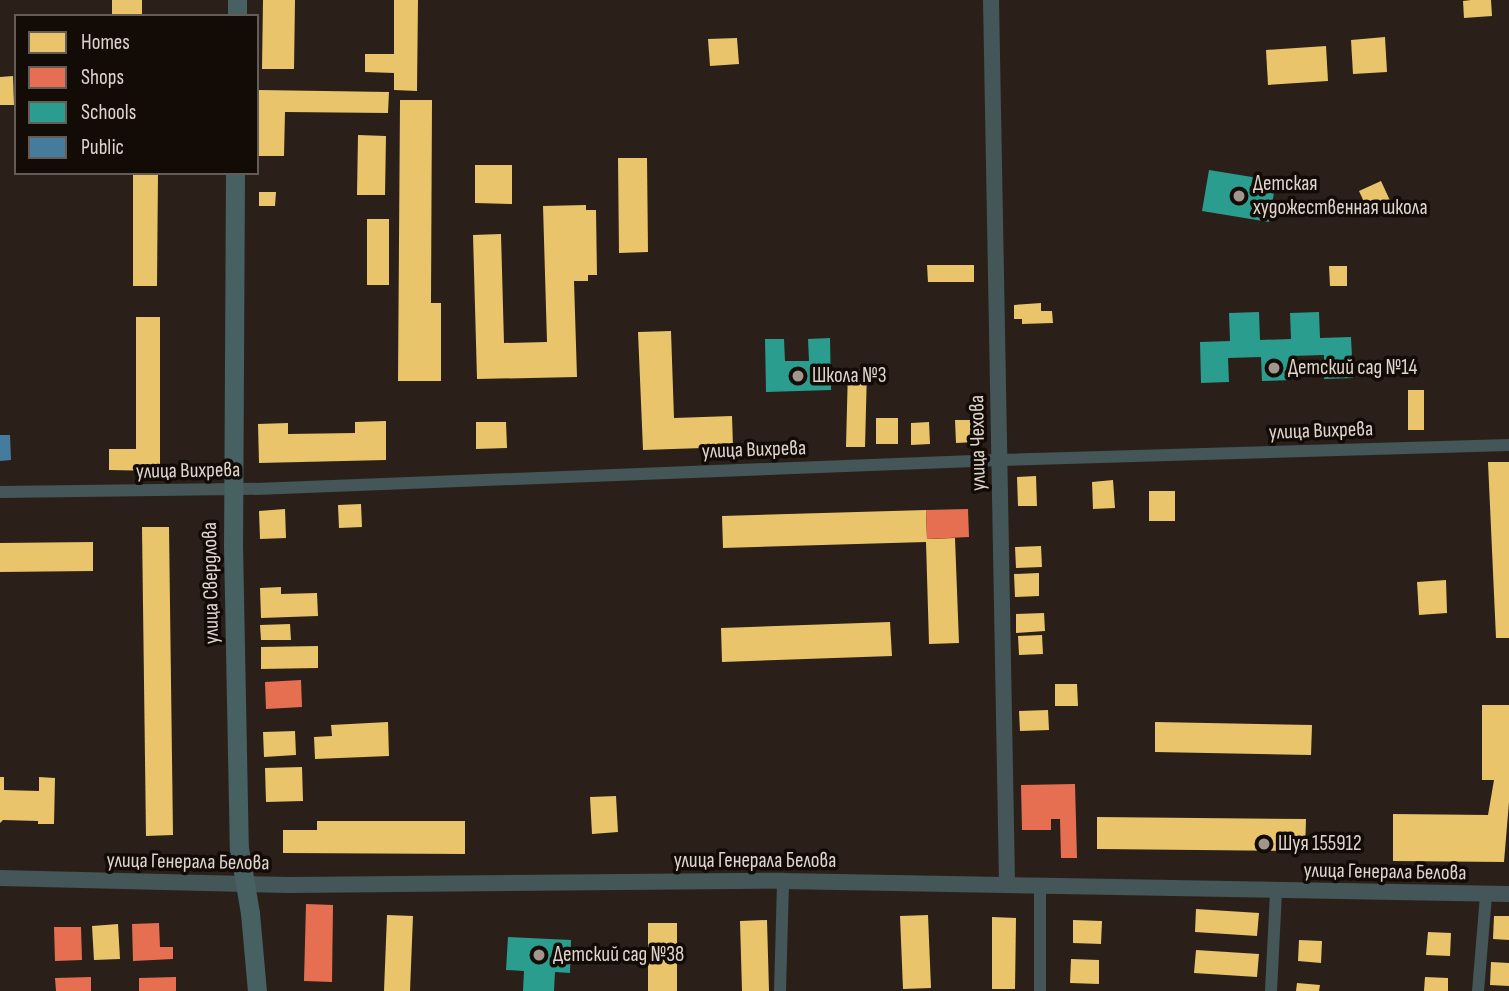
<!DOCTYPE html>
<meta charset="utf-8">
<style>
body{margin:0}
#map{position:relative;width:1509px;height:991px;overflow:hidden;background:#2a2019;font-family:"Sofia Sans Condensed",sans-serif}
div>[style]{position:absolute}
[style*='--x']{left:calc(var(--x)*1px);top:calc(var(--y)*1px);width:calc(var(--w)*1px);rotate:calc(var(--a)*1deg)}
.homes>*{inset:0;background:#e9c46a}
.shops>*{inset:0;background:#e76f51}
.schools>*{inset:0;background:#2a9d8f}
.public>*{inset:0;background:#457b9d}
.minor>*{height:12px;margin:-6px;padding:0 6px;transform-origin:6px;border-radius:6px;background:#445658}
.tertiary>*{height:16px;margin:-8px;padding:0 8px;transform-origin:8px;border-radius:8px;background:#445658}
.secondary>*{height:19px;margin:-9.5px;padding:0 9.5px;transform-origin:9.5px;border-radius:9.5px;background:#476062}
.dots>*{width:19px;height:19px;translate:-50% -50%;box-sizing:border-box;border:4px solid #120b06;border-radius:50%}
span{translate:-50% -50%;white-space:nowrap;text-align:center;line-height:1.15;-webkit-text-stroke:7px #120b06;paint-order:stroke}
.poi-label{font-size:21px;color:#e0d5cd}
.left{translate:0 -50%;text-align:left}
.street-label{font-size:21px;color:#e0d5cd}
.legend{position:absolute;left:14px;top:14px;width:245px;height:161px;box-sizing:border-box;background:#120b06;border:2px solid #645c56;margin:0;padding:9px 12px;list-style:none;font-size:21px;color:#e0d5cd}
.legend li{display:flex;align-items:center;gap:14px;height:35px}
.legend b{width:35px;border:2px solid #645c56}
</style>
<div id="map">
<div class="homes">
<div style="clip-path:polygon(112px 0,142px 0,142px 16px,112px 16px)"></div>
<div style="clip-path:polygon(263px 0,295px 0,294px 69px,262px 69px)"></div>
<div style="clip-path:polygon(394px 0,418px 0,417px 91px,394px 90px,394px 73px,365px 72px,365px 54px,394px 54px)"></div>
<div style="clip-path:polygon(1471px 0,1491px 0,1492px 16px,1464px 18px,1463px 1px)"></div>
<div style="clip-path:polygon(1385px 37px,1387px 72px,1353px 74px,1351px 40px)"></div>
<div style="clip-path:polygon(737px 38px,739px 64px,710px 66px,708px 39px)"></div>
<div style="clip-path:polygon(1326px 46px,1328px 81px,1268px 85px,1266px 50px)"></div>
<div style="clip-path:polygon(13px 76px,14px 105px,0 105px,0 77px)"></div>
<div style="clip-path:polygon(259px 90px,389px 92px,388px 113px,285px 112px,284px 156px,258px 156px)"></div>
<div style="clip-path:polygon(400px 100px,432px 100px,431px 303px,441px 303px,441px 381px,398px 381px)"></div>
<div style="clip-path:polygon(358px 135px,386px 136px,385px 195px,357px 195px)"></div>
<div style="clip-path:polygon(618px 158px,647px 158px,648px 252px,619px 253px)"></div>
<div style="clip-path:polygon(475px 165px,512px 165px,512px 204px,475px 203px)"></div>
<div style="clip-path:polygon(133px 173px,158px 173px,157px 286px,133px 286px)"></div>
<div style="clip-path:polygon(1381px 181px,1393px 207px,1371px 217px,1359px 191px)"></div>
<div style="clip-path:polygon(259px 192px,276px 192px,275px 206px,259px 206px)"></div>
<div style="clip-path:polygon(586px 205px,586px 210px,596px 210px,597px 275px,588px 275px,588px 281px,574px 281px,577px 377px,477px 379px,473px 235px,501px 234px,504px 343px,547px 342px,543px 206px)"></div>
<div style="clip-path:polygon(367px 219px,389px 219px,389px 285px,367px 285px)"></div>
<div style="clip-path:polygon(927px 265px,974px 265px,974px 282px,928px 282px)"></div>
<div style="clip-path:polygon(1329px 266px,1347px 266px,1347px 286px,1330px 286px)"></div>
<div style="clip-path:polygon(1041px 303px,1041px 311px,1052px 311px,1053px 323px,1022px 324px,1022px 319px,1014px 319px,1014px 305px)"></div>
<div style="clip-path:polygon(136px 317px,160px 317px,160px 471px,109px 470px,109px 449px,136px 449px)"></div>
<div style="clip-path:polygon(671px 331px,674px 418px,732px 416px,733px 447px,643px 450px,638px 332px)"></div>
<div style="clip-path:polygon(848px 369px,867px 370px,865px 447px,846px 447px)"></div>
<div style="clip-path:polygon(1408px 390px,1424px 390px,1424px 430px,1408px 430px)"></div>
<div style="clip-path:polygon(876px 418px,898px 418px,898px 444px,876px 444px)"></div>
<div style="clip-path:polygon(955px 420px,974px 420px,975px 442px,956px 443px)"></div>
<div style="clip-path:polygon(386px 421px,386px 460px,259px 463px,258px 424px,288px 423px,288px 434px,355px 433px,355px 422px)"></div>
<div style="clip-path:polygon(476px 422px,506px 422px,507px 448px,476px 449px)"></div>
<div style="clip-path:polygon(929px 422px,930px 444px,911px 445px,911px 423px)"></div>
<div style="clip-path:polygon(1488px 462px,1509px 462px,1509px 638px,1496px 638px)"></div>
<div style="clip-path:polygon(1036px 476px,1037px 506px,1018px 506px,1017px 477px)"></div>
<div style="clip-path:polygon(1113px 480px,1115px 508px,1093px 509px,1092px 482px)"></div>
<div style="clip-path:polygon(1149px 491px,1175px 491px,1175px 521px,1149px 521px)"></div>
<div style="clip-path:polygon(361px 504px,362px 527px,339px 528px,338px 505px)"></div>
<div style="clip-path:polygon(285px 509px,286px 538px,260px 539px,259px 511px)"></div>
<div style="clip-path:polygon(926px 510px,927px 539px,955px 538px,959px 643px,929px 644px,926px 542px,723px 548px,722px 516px)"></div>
<div style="clip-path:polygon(142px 527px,169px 527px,173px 835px,146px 836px)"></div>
<div style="clip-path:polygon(93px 542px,93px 571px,0 572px,0 543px)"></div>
<div style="clip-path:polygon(1041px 546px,1042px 567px,1016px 568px,1015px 547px)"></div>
<div style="clip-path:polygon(1039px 573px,1039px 596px,1015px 597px,1014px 574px)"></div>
<div style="clip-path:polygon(1446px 580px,1447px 613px,1419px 615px,1417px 582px)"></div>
<div style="clip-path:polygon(281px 587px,281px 594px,317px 593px,318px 616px,261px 618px,260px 588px)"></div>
<div style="clip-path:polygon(1044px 613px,1045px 631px,1016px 633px,1016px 614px)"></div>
<div style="clip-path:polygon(890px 622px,892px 656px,722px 662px,721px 628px)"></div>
<div style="clip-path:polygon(290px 624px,291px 640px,261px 640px,260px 625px)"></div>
<div style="clip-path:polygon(1042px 635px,1043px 654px,1019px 655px,1018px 636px)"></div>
<div style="clip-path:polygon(318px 646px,318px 668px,261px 669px,261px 647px)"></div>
<div style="clip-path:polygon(1055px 684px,1077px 684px,1078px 706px,1055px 706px)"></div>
<div style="clip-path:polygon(1482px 705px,1509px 705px,1509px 802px,1504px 862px,1393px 861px,1393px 814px,1488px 815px,1494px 780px,1482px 780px)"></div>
<div style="clip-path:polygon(1048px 710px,1049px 730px,1020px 731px,1019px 711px)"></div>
<div style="clip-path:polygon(388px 722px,389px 756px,315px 759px,314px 737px,332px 736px,331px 725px)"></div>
<div style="clip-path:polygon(1155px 722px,1312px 725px,1311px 755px,1155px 752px)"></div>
<div style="clip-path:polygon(295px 731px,296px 755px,264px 757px,263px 732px)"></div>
<div style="clip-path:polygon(302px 767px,303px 801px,266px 802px,265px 768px)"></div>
<div style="clip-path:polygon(0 777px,4px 777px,4px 790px,39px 791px,39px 777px,55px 778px,54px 824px,38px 824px,38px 821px,3px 820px,0 823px)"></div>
<div style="clip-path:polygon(616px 796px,618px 832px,592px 834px,590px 797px)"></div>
<div style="clip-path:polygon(1097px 817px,1306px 819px,1305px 851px,1097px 849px)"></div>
<div style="clip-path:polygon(317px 821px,465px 821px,465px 854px,283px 853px,283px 830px,317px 830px)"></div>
<div style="clip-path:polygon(1196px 909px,1259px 913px,1257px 936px,1195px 932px)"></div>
<div style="clip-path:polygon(387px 915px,413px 916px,410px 991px,384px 991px)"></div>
<div style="clip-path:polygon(928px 915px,931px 988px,903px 989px,900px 916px)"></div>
<div style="clip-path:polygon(1494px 916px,1509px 916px,1509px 940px,1493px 939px)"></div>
<div style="clip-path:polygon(992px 917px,1016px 918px,1015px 989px,992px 989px)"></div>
<div style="clip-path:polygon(767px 920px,769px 991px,742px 991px,740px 921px)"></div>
<div style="clip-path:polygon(1073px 920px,1102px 921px,1101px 944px,1073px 943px)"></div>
<div style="clip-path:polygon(648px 923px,677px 923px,677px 991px,648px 991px)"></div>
<div style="clip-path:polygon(118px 924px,120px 959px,94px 960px,92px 926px)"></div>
<div style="clip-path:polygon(1428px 932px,1451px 933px,1450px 956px,1426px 955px)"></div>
<div style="clip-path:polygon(1299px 940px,1322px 941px,1321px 963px,1298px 961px)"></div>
<div style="clip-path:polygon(1196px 950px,1259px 954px,1257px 977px,1194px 973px)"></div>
<div style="clip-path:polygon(1071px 959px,1099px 960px,1099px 984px,1070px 983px)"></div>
<div style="clip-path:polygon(1491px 962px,1509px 963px,1509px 986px,1490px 985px)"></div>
<div style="clip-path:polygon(1425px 977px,1448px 978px,1448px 991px,1424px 991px)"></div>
<div style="clip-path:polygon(1297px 983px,1320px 985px,1319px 991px,1296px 991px)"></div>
</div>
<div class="shops">
<div style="clip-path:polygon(968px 509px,969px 537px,927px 539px,926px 510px)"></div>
<div style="clip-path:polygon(301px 680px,302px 707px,266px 709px,265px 682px)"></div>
<div style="clip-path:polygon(1075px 784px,1077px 858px,1061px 858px,1060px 819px,1051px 819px,1051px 830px,1022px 830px,1021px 785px)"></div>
<div style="clip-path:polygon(306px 904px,333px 905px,332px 982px,304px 981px)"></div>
<div style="clip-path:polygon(159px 923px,160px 947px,173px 947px,173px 959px,133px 961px,132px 924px)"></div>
<div style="clip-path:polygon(54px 927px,81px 927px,82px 960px,55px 961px)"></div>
<div style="clip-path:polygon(91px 977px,91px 991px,56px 991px,55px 978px)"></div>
<div style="clip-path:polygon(176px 977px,176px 991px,139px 991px,139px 978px)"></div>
</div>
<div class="schools">
<div style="clip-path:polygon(1209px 170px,1276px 181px,1269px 222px,1202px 211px)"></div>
<div style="clip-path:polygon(1259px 312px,1260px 340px,1291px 339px,1290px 313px,1319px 312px,1320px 338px,1351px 337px,1353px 378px,1324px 379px,1324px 355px,1291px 356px,1292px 380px,1262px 381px,1261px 357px,1228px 358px,1229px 382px,1201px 383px,1200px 342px,1230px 341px,1229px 313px)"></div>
<div style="clip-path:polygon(830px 338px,831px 390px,766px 392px,765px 339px,784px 339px,785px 361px,809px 361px,808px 339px)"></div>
<div style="clip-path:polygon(508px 937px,571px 940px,570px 973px,555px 972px,554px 991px,523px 991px,524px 971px,506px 970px)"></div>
</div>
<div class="public">
<div style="clip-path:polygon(0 435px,10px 435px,11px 460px,0 461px)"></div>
</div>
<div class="minor">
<div style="--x:0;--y:492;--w:256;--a:-0.7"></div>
<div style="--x:256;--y:489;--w:744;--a:-2.24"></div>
<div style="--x:999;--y:460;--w:510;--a:-1.68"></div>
<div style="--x:780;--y:991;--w:110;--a:-88.4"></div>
<div style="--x:1040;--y:991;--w:106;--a:-90"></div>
<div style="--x:1271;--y:991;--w:100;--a:-87.1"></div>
<div style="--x:1478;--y:991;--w:96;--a:-85.2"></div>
</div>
<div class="tertiary">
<div style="--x:991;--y:0;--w:884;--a:88.96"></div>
<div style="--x:0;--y:878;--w:289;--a:1.4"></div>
<div style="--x:289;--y:885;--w:494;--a:-0.5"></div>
<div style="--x:783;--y:881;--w:726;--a:1.03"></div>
</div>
<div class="secondary">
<div style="--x:237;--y:16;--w:16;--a:-90"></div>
<div style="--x:235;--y:173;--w:371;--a:90.3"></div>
<div style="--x:233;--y:544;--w:304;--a:88.9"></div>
<div style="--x:239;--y:848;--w:66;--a:80.4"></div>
<div style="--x:250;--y:913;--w:78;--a:84.9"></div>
</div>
<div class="dots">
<div style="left:1239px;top:196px;background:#a0968e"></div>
<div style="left:1274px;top:368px;background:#a0968e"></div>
<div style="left:798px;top:376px;background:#a0968e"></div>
<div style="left:1264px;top:844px;background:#a0968e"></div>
<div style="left:539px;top:955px;background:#a0968e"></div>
</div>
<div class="poi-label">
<span class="left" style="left:1253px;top:196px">Детская<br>художественная школа</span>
<span class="left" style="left:1288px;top:368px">Детский сад №14</span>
<span class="left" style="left:812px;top:376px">Школа №3</span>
<span class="left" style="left:1278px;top:844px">Шуя 155912</span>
<span class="left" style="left:553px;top:955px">Детский сад №38</span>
</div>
<div class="street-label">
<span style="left:1321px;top:431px;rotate:-2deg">улица Вихрева</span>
<span style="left:978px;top:443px;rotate:-91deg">улица Чехова</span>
<span style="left:754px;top:450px;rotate:-2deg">улица Вихрева</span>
<span style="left:188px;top:471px;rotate:-1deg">улица Вихрева</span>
<span style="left:211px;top:583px;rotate:-91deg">улица Свердлова</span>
<span style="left:755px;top:861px">улица Генерала Белова</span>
<span style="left:188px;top:862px;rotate:1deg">улица Генерала Белова</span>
<span style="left:1385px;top:872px;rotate:1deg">улица Генерала Белова</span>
</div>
<ul class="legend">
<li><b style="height:19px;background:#e9c46a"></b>Homes</li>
<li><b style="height:19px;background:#e76f51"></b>Shops</li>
<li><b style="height:19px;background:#2a9d8f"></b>Schools</li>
<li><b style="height:19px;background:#457b9d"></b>Public</li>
</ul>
</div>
